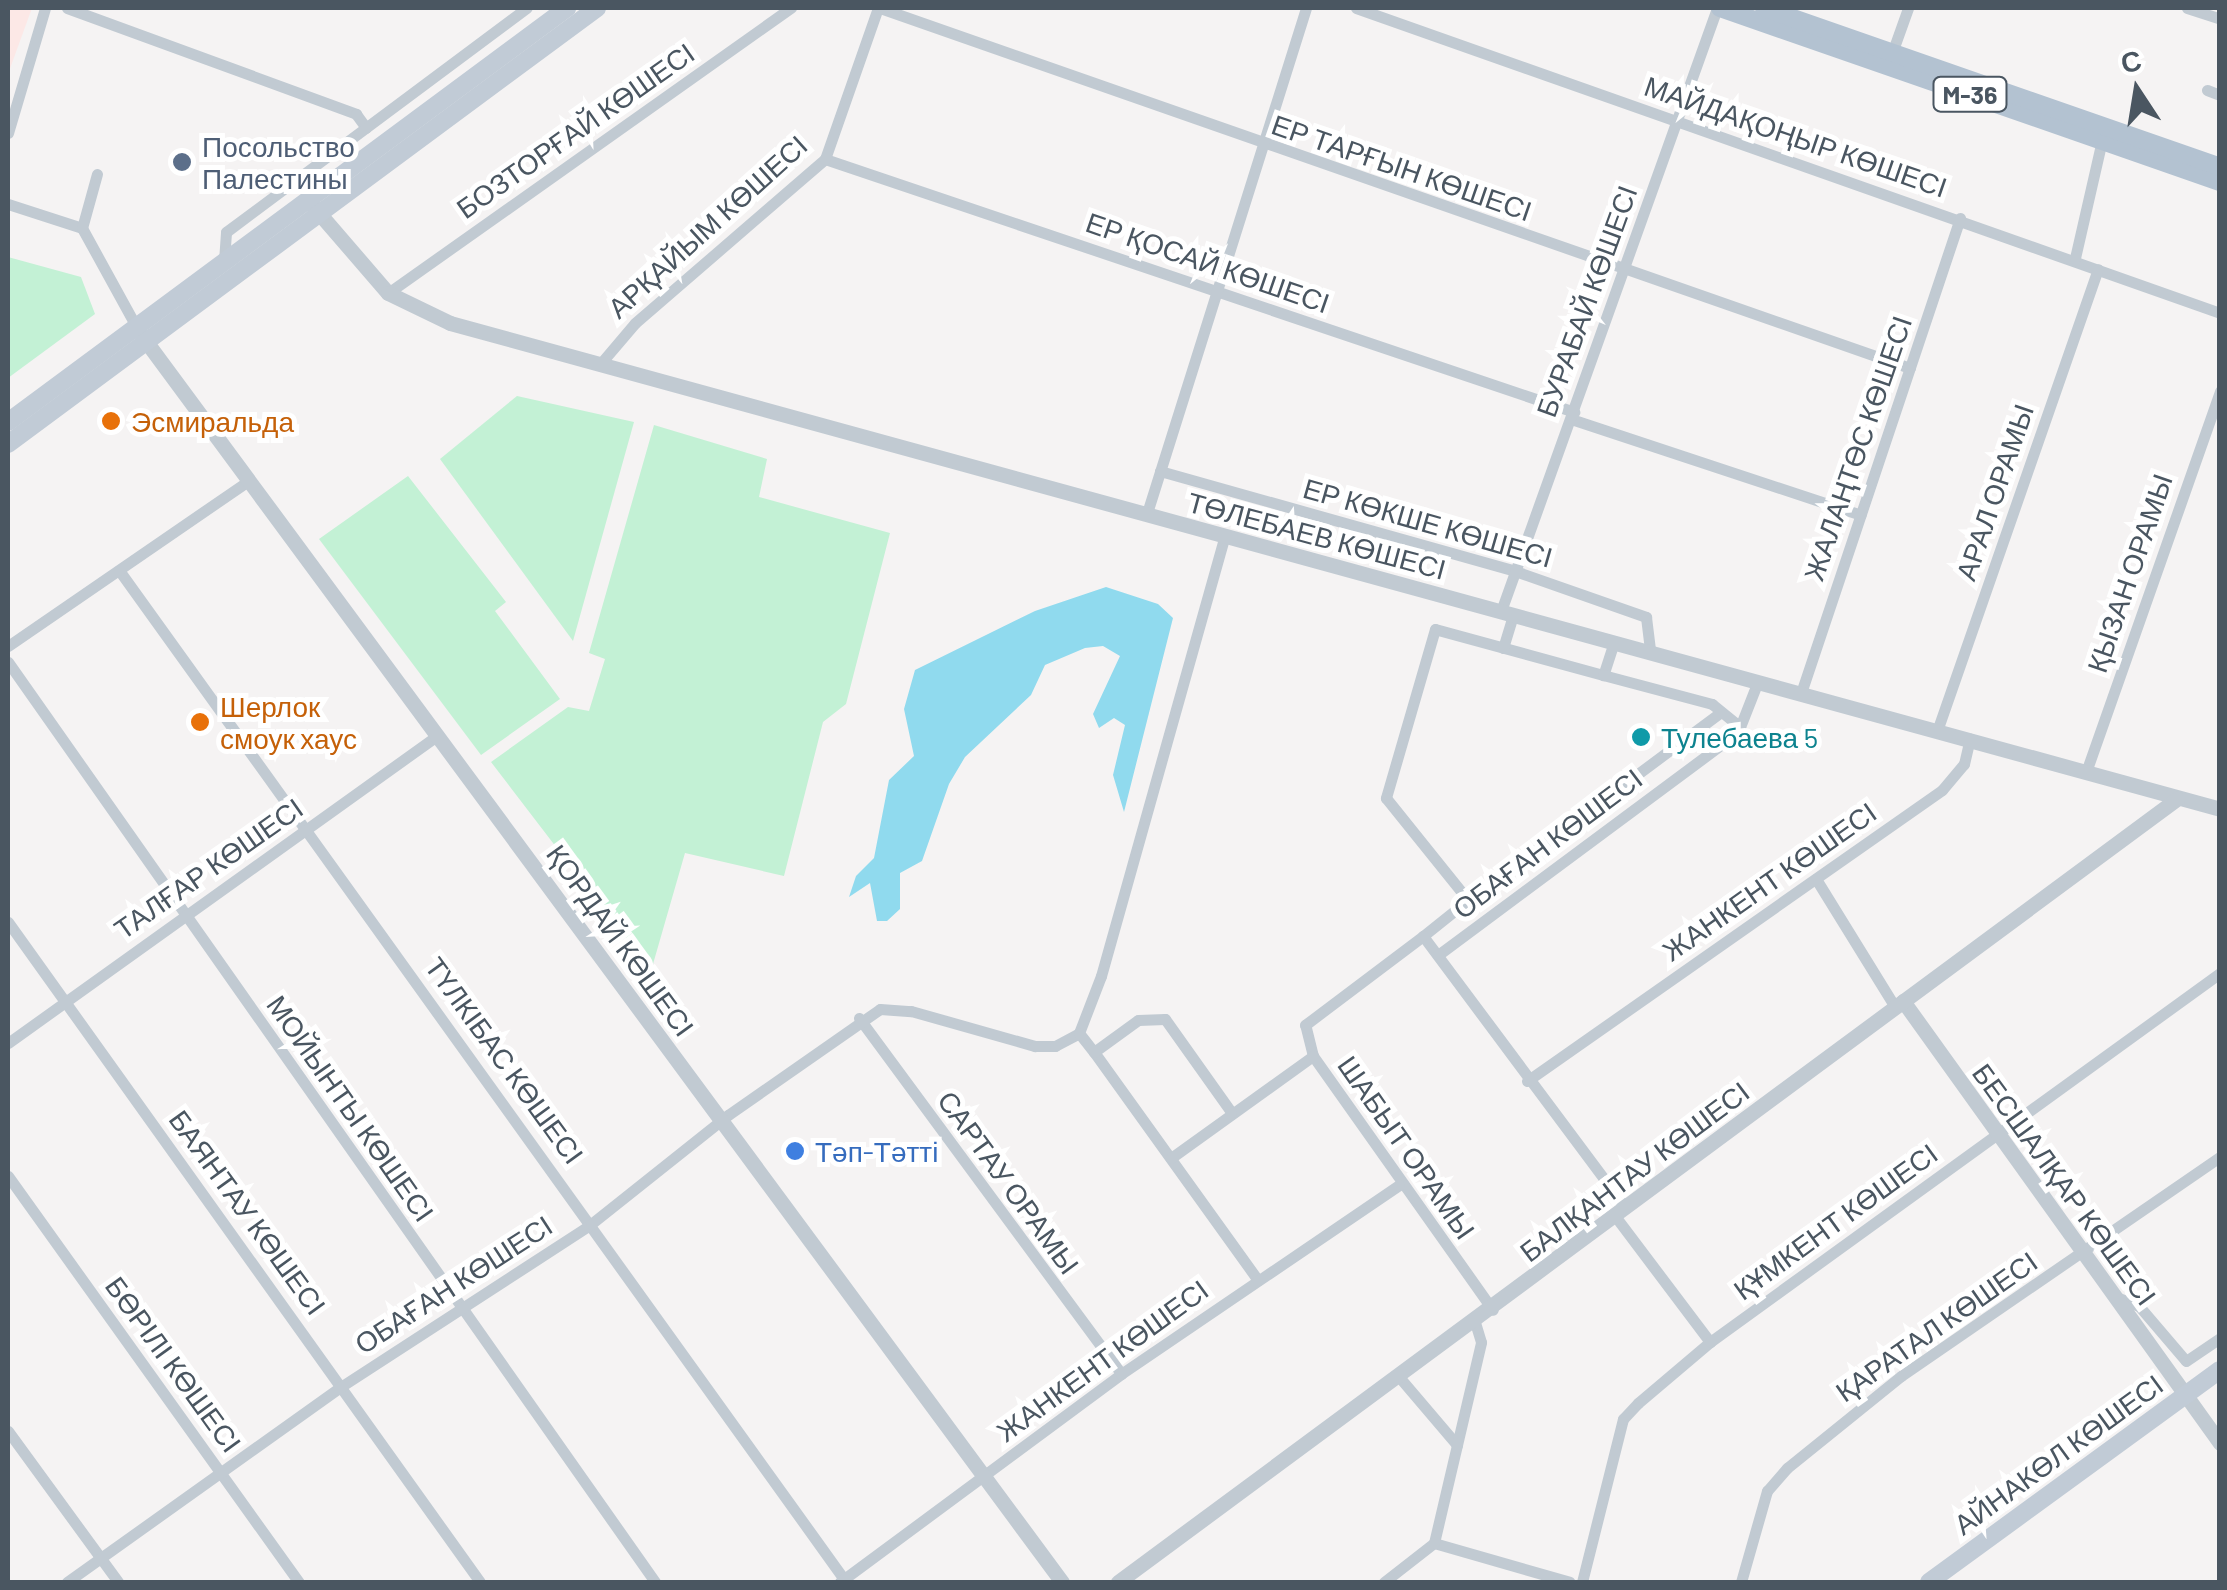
<!DOCTYPE html>
<meta charset="utf-8">
<style>
body{margin:0}
#map{position:relative;width:2227px;height:1590px;overflow:hidden;background:#f5f3f3;font-family:Barlow,sans-serif}
div>[style]{position:absolute}
[style*='--x']{left:calc(var(--x)*1px);top:calc(var(--y)*1px);width:calc(var(--w)*1px);rotate:calc(var(--a)*1deg)}
.medical>*{inset:0;background:#fce8e6}
.green>*{inset:0;background:#c3f1d5}
.water>*{inset:0;background:#90daee}
.minor>*{height:11px;margin:-5.5px;padding:0 5.5px;transform-origin:5.5px;border-radius:5.5px;background:#c1cad2}
.tertiary>*{height:15px;margin:-7.5px;padding:0 7.5px;transform-origin:7.5px;border-radius:7.5px;background:#c1cad2}
.secondary>*{height:18px;margin:-9px;padding:0 9px;transform-origin:9px;border-radius:9px;background:#c1cbd6}
.primary>*{height:18px;margin:-9px;padding:0 9px;transform-origin:9px;border-radius:9px;background:#b3c2d1}
.dots>*{width:28px;height:28px;translate:-50% -50%;box-sizing:border-box;border:5px solid #fff;border-radius:50%}
span{translate:-50% -50%;white-space:nowrap;text-align:center;line-height:1.15;-webkit-text-stroke:10px #fff;paint-order:stroke}
.shield-label span{padding:2px 8px;background:#fff;border:2px solid;border-radius:8px;-webkit-text-stroke-width:0}
.shield-label{font-size:25px;color:#4a5661;font-weight:700}
.street-label{font-size:28px;color:#4a5661}
.service-label{font-size:28px;color:#4e5e75}
.left{translate:0 -50%;text-align:left}
.food-label{font-size:28px;color:#c56008}
.culture-label{font-size:28px;color:#0d838f}
.shop-label{font-size:28px;color:#366cbe}
.frame{position:absolute;inset:0;border:10px solid #4a5661;pointer-events:none}
.north{position:absolute;left:2087px;top:40px;width:100px;height:100px;-webkit-text-stroke:8px #fff;paint-order:stroke;rotate:348deg;font-size:28px;font-weight:700;line-height:40px;text-align:center;color:#4a5661}
.north::after{content:'';display:block;margin:auto;width:35px;height:45px;background:#4a5661;clip-path:polygon(50% 0,100% 100%,50% 72%,0 100%)}
</style>
<div id="map">
<div class="medical">
<div style="clip-path:polygon(8px 8px,32px 8px,8px 74px)"></div>
</div>
<div class="green">
<div style="clip-path:polygon(8px 257px,81px 277px,95px 314px,8px 378px)"></div>
<div style="clip-path:polygon(517px 396px,634px 422px,573px 641px,440px 459px)"></div>
<div style="clip-path:polygon(654px 425px,767px 459px,759px 497px,890px 533px,846px 704px,823px 722px,784px 876px,685px 853px,651px 971px,491px 762px,568px 707px,589px 711px,605px 659px,589px 653px)"></div>
<div style="clip-path:polygon(408px 476px,506px 602px,495px 611px,560px 699px,481px 755px,319px 539px)"></div>
</div>
<div class="water">
<div style="clip-path:polygon(1106px 587px,1158px 604px,1173px 618px,1124px 812px,1113px 775px,1125px 725px,1114px 718px,1099px 728px,1093px 714px,1120px 656px,1103px 646px,1085px 648px,1045px 665px,1031px 695px,965px 757px,949px 784px,922px 861px,900px 873px,900px 909px,887px 921px,877px 921px,870px 883px,849px 897px,856px 876px,874px 858px,889px 780px,914px 756px,904px 709px,915px 670px,1035px 611px)"></div>
</div>
<div class="minor">
<div style="--x:67;--y:8;--w:308;--a:20.1"></div>
<div style="--x:356;--y:114;--w:17;--a:54"></div>
<div style="--x:880;--y:8;--w:1091;--a:19.27"></div>
<div style="--x:1356;--y:8;--w:916;--a:19.44"></div>
<div style="--x:2187;--y:8;--w:35;--a:18"></div>
<div style="--x:1892;--y:53;--w:48;--a:-70.4"></div>
<div style="--x:2207;--y:90;--w:14;--a:21"></div>
<div style="--x:8;--y:133;--w:130;--a:-73.5"></div>
<div style="--x:825;--y:159;--w:791;--a:18.66"></div>
<div style="--x:8;--y:204;--w:78;--a:18"></div>
<div style="--x:82;--y:228;--w:114;--a:61.2"></div>
<div style="--x:82;--y:228;--w:56;--a:-74.5"></div>
<div style="--x:2075;--y:258;--w:121;--a:-77.1"></div>
<div style="--x:224;--y:261;--w:29;--a:-86"></div>
<div style="--x:226;--y:232;--w:375;--a:-36.7"></div>
<div style="--x:388;--y:293;--w:494;--a:-35.3"></div>
<div style="--x:601;--y:363;--w:52;--a:-49.6"></div>
<div style="--x:635;--y:323;--w:251;--a:-40.8"></div>
<div style="--x:825;--y:159;--w:160;--a:-70.7"></div>
<div style="--x:1571;--y:419;--w:305;--a:18.3"></div>
<div style="--x:1160;--y:471;--w:369;--a:15.7"></div>
<div style="--x:1515;--y:571;--w:139;--a:19.3"></div>
<div style="--x:1646;--y:617;--w:35;--a:83"></div>
<div style="--x:1147;--y:513;--w:529;--a:-72.52"></div>
<div style="--x:121;--y:573;--w:1239;--a:54.3"></div>
<div style="--x:1501;--y:611;--w:641;--a:-70.29"></div>
<div style="--x:1614;--y:642;--w:35;--a:108"></div>
<div style="--x:1603;--y:675;--w:174;--a:-164.7"></div>
<div style="--x:1435;--y:629;--w:176;--a:106.2"></div>
<div style="--x:1386;--y:798;--w:131;--a:51.2"></div>
<div style="--x:1468;--y:900;--w:315;--a:-36.6"></div>
<div style="--x:8;--y:646;--w:291;--a:-34.5"></div>
<div style="--x:1503;--y:648;--w:34;--a:-73"></div>
<div style="--x:8;--y:662;--w:1125;--a:54.88"></div>
<div style="--x:1603;--y:675;--w:113;--a:14.9"></div>
<div style="--x:1712;--y:704;--w:36;--a:39"></div>
<div style="--x:1801;--y:693;--w:501;--a:-71.49"></div>
<div style="--x:1937;--y:731;--w:489;--a:-70.8"></div>
<div style="--x:2086;--y:772;--w:404;--a:-70.6"></div>
<div style="--x:1816;--y:879;--w:150;--a:58.3"></div>
<div style="--x:1468;--y:900;--w:58;--a:141.3"></div>
<div style="--x:1423;--y:936;--w:339;--a:53.3"></div>
<div style="--x:8;--y:922;--w:811;--a:54.43"></div>
<div style="--x:1438;--y:955;--w:359;--a:-36.6"></div>
<div style="--x:1726;--y:741;--w:20;--a:-45"></div>
<div style="--x:1740;--y:727;--w:49;--a:-68.6"></div>
<div style="--x:859;--y:1018;--w:442;--a:53.6"></div>
<div style="--x:1079;--y:1033;--w:61;--a:-68.9"></div>
<div style="--x:1101;--y:976;--w:456;--a:-74.3"></div>
<div style="--x:8;--y:1043;--w:529;--a:-35.61"></div>
<div style="--x:1094;--y:1052;--w:281;--a:54.3"></div>
<div style="--x:1313;--y:1056;--w:32;--a:-104"></div>
<div style="--x:1305;--y:1025;--w:148;--a:-37"></div>
<div style="--x:1527;--y:1081;--w:507;--a:-35.04"></div>
<div style="--x:1942;--y:790;--w:34;--a:-50"></div>
<div style="--x:1964;--y:764;--w:26;--a:-77"></div>
<div style="--x:1171;--y:1158;--w:175;--a:-35.7"></div>
<div style="--x:1313;--y:1056;--w:311;--a:54.7"></div>
<div style="--x:8;--y:1176;--w:500;--a:54.4"></div>
<div style="--x:1615;--y:1216;--w:158;--a:53"></div>
<div style="--x:2114;--y:1296;--w:27;--a:22"></div>
<div style="--x:2139;--y:1306;--w:72;--a:49.5"></div>
<div style="--x:2186;--y:1361;--w:41;--a:-34.1"></div>
<div style="--x:1400;--y:1378;--w:88;--a:49.6"></div>
<div style="--x:8;--y:1431;--w:187;--a:53.9"></div>
<div style="--x:1434;--y:1543;--w:141;--a:16"></div>
<div style="--x:67;--y:1582;--w:338;--a:-35.5"></div>
<div style="--x:342;--y:1386;--w:297;--a:-33"></div>
<div style="--x:591;--y:1224;--w:175;--a:-38.5"></div>
<div style="--x:728;--y:1115;--w:185;--a:-34.9"></div>
<div style="--x:880;--y:1009;--w:31;--a:4"></div>
<div style="--x:911;--y:1011;--w:129;--a:15.8"></div>
<div style="--x:1035;--y:1046;--w:20;--a:0"></div>
<div style="--x:1055;--y:1046;--w:27;--a:-28"></div>
<div style="--x:1079;--y:1033;--w:24;--a:52"></div>
<div style="--x:1094;--y:1052;--w:54;--a:-36"></div>
<div style="--x:1138;--y:1020;--w:27;--a:-2"></div>
<div style="--x:1165;--y:1019;--w:114;--a:54.6"></div>
<div style="--x:840;--y:1582;--w:350;--a:-36.5"></div>
<div style="--x:1121;--y:1374;--w:336;--a:-34.2"></div>
<div style="--x:1384;--y:1582;--w:63;--a:-38"></div>
<div style="--x:1434;--y:1543;--w:206;--a:-76.8"></div>
<div style="--x:1481;--y:1342;--w:21;--a:-107"></div>
<div style="--x:1582;--y:1582;--w:168;--a:-75.9"></div>
<div style="--x:1623;--y:1419;--w:22;--a:-47"></div>
<div style="--x:1638;--y:1403;--w:94;--a:-40.3"></div>
<div style="--x:1710;--y:1342;--w:629;--a:-35.89"></div>
<div style="--x:1741;--y:1582;--w:95;--a:-74.1"></div>
<div style="--x:1767;--y:1491;--w:30;--a:-49"></div>
<div style="--x:1787;--y:1468;--w:146;--a:-38.9"></div>
<div style="--x:1901;--y:1376;--w:387;--a:-34.5"></div>
</div>
<div class="tertiary">
<div style="--x:312;--y:205;--w:116;--a:49.2"></div>
<div style="--x:388;--y:293;--w:69;--a:25.8"></div>
<div style="--x:450;--y:323;--w:1836;--a:15.35"></div>
<div style="--x:142;--y:336;--w:1549;--a:53.56"></div>
<div style="--x:1903;--y:1001;--w:544;--a:54.35"></div>
<div style="--x:1118;--y:1582;--w:1318;--a:-36.49"></div>
</div>
<div class="secondary">
<div style="--x:8;--y:422;--w:696;--a:-36.52"></div>
<div style="--x:8;--y:444;--w:733;--a:-36.51"></div>
<div style="--x:1929;--y:1582;--w:360;--a:-36.1"></div>
</div>
<div class="primary">
<div style="--x:1720;--y:8;--w:529;--a:19.19"></div>
<div style="--x:1764;--y:8;--w:483;--a:19.2"></div>
</div>
<div class="dots">
<div style="left:182px;top:162px;background:#5c6f8a"></div>
<div style="left:111px;top:421px;background:#e8710a"></div>
<div style="left:200px;top:722px;background:#e8710a"></div>
<div style="left:1641px;top:737px;background:#0f9aa8"></div>
<div style="left:795px;top:1151px;background:#3f7fe0"></div>
</div>
<div class="shield-label">
<span style="left:1970px;top:94px">M-36</span>
</div>
<div class="street-label">
<span style="left:575px;top:130px;rotate:-35deg">БОЗТОРҒАЙ КӨШЕСІ</span>
<span style="left:1796px;top:136px;rotate:19deg">МАЙДАҚОҢЫР КӨШЕСІ</span>
<span style="left:1402px;top:167px;rotate:19deg">ЕР ТАРҒЫН КӨШЕСІ</span>
<span style="left:707px;top:226px;rotate:-42deg">АРҚАЙЫМ КӨШЕСІ</span>
<span style="left:1208px;top:262px;rotate:19deg">ЕР ҚОСАЙ КӨШЕСІ</span>
<span style="left:1586px;top:301px;rotate:-70deg">БУРАБАЙ КӨШЕСІ</span>
<span style="left:1857px;top:448px;rotate:-71deg">ЖАЛАҢТӨС КӨШЕСІ</span>
<span style="left:1994px;top:492px;rotate:-71deg">АРАЛ ОРАМЫ</span>
<span style="left:1428px;top:522px;rotate:16deg">ЕР КӨКШЕ КӨШЕСІ</span>
<span style="left:1317px;top:535px;rotate:15deg">ТӨЛЕБАЕВ КӨШЕСІ</span>
<span style="left:2129px;top:573px;rotate:-71deg">ҚЫЗАН ОРАМЫ</span>
<span style="left:1547px;top:843px;rotate:-37deg">ОБАҒАН КӨШЕСІ</span>
<span style="left:208px;top:868px;rotate:-35deg">ТАЛҒАР КӨШЕСІ</span>
<span style="left:1769px;top:881px;rotate:-35deg">ЖАНКЕНТ КӨШЕСІ</span>
<span style="left:621px;top:940px;rotate:54deg">ҚОРДАЙ КӨШЕСІ</span>
<span style="left:505px;top:1060px;rotate:54deg">ТҮЛКІБАС КӨШЕСІ</span>
<span style="left:351px;top:1108px;rotate:55deg">МОЙЫНТЫ КӨШЕСІ</span>
<span style="left:1407px;top:1147px;rotate:55deg">ШАБЫТ ОРАМЫ</span>
<span style="left:1634px;top:1171px;rotate:-37deg">БАЛҚАНТАУ КӨШЕСІ</span>
<span style="left:1009px;top:1182px;rotate:54deg">САРТАУ ОРАМЫ</span>
<span style="left:2065px;top:1184px;rotate:54deg">БЕСШАЛҚАР КӨШЕСІ</span>
<span style="left:248px;top:1212px;rotate:54deg">БАЯНТАУ КӨШЕСІ</span>
<span style="left:1835px;top:1221px;rotate:-36deg">ҚҰМКЕНТ КӨШЕСІ</span>
<span style="left:453px;top:1284px;rotate:-33deg">ОБАҒАН КӨШЕСІ</span>
<span style="left:1936px;top:1326px;rotate:-35deg">ҚАРАТАЛ КӨШЕСІ</span>
<span style="left:1102px;top:1360px;rotate:-36deg">ЖАНКЕНТ КӨШЕСІ</span>
<span style="left:174px;top:1364px;rotate:54deg">БӨРІЛІ КӨШЕСІ</span>
<span style="left:2058px;top:1454px;rotate:-36deg">АЙНАКӨЛ КӨШЕСІ</span>
</div>
<div class="service-label">
<span class="left" style="left:202px;top:162px">Посольство<br>Палестины</span>
</div>
<div class="food-label">
<span class="left" style="left:131px;top:421px">Эсмиральда</span>
<span class="left" style="left:220px;top:722px">Шерлок<br>смоук хаус</span>
</div>
<div class="culture-label">
<span class="left" style="left:1661px;top:737px">Тулебаева 5</span>
</div>
<div class="shop-label">
<span class="left" style="left:815px;top:1151px">Тәп-Тәтті</span>
</div>
<div class="frame"></div>
<div class="north">С</div>
</div>
